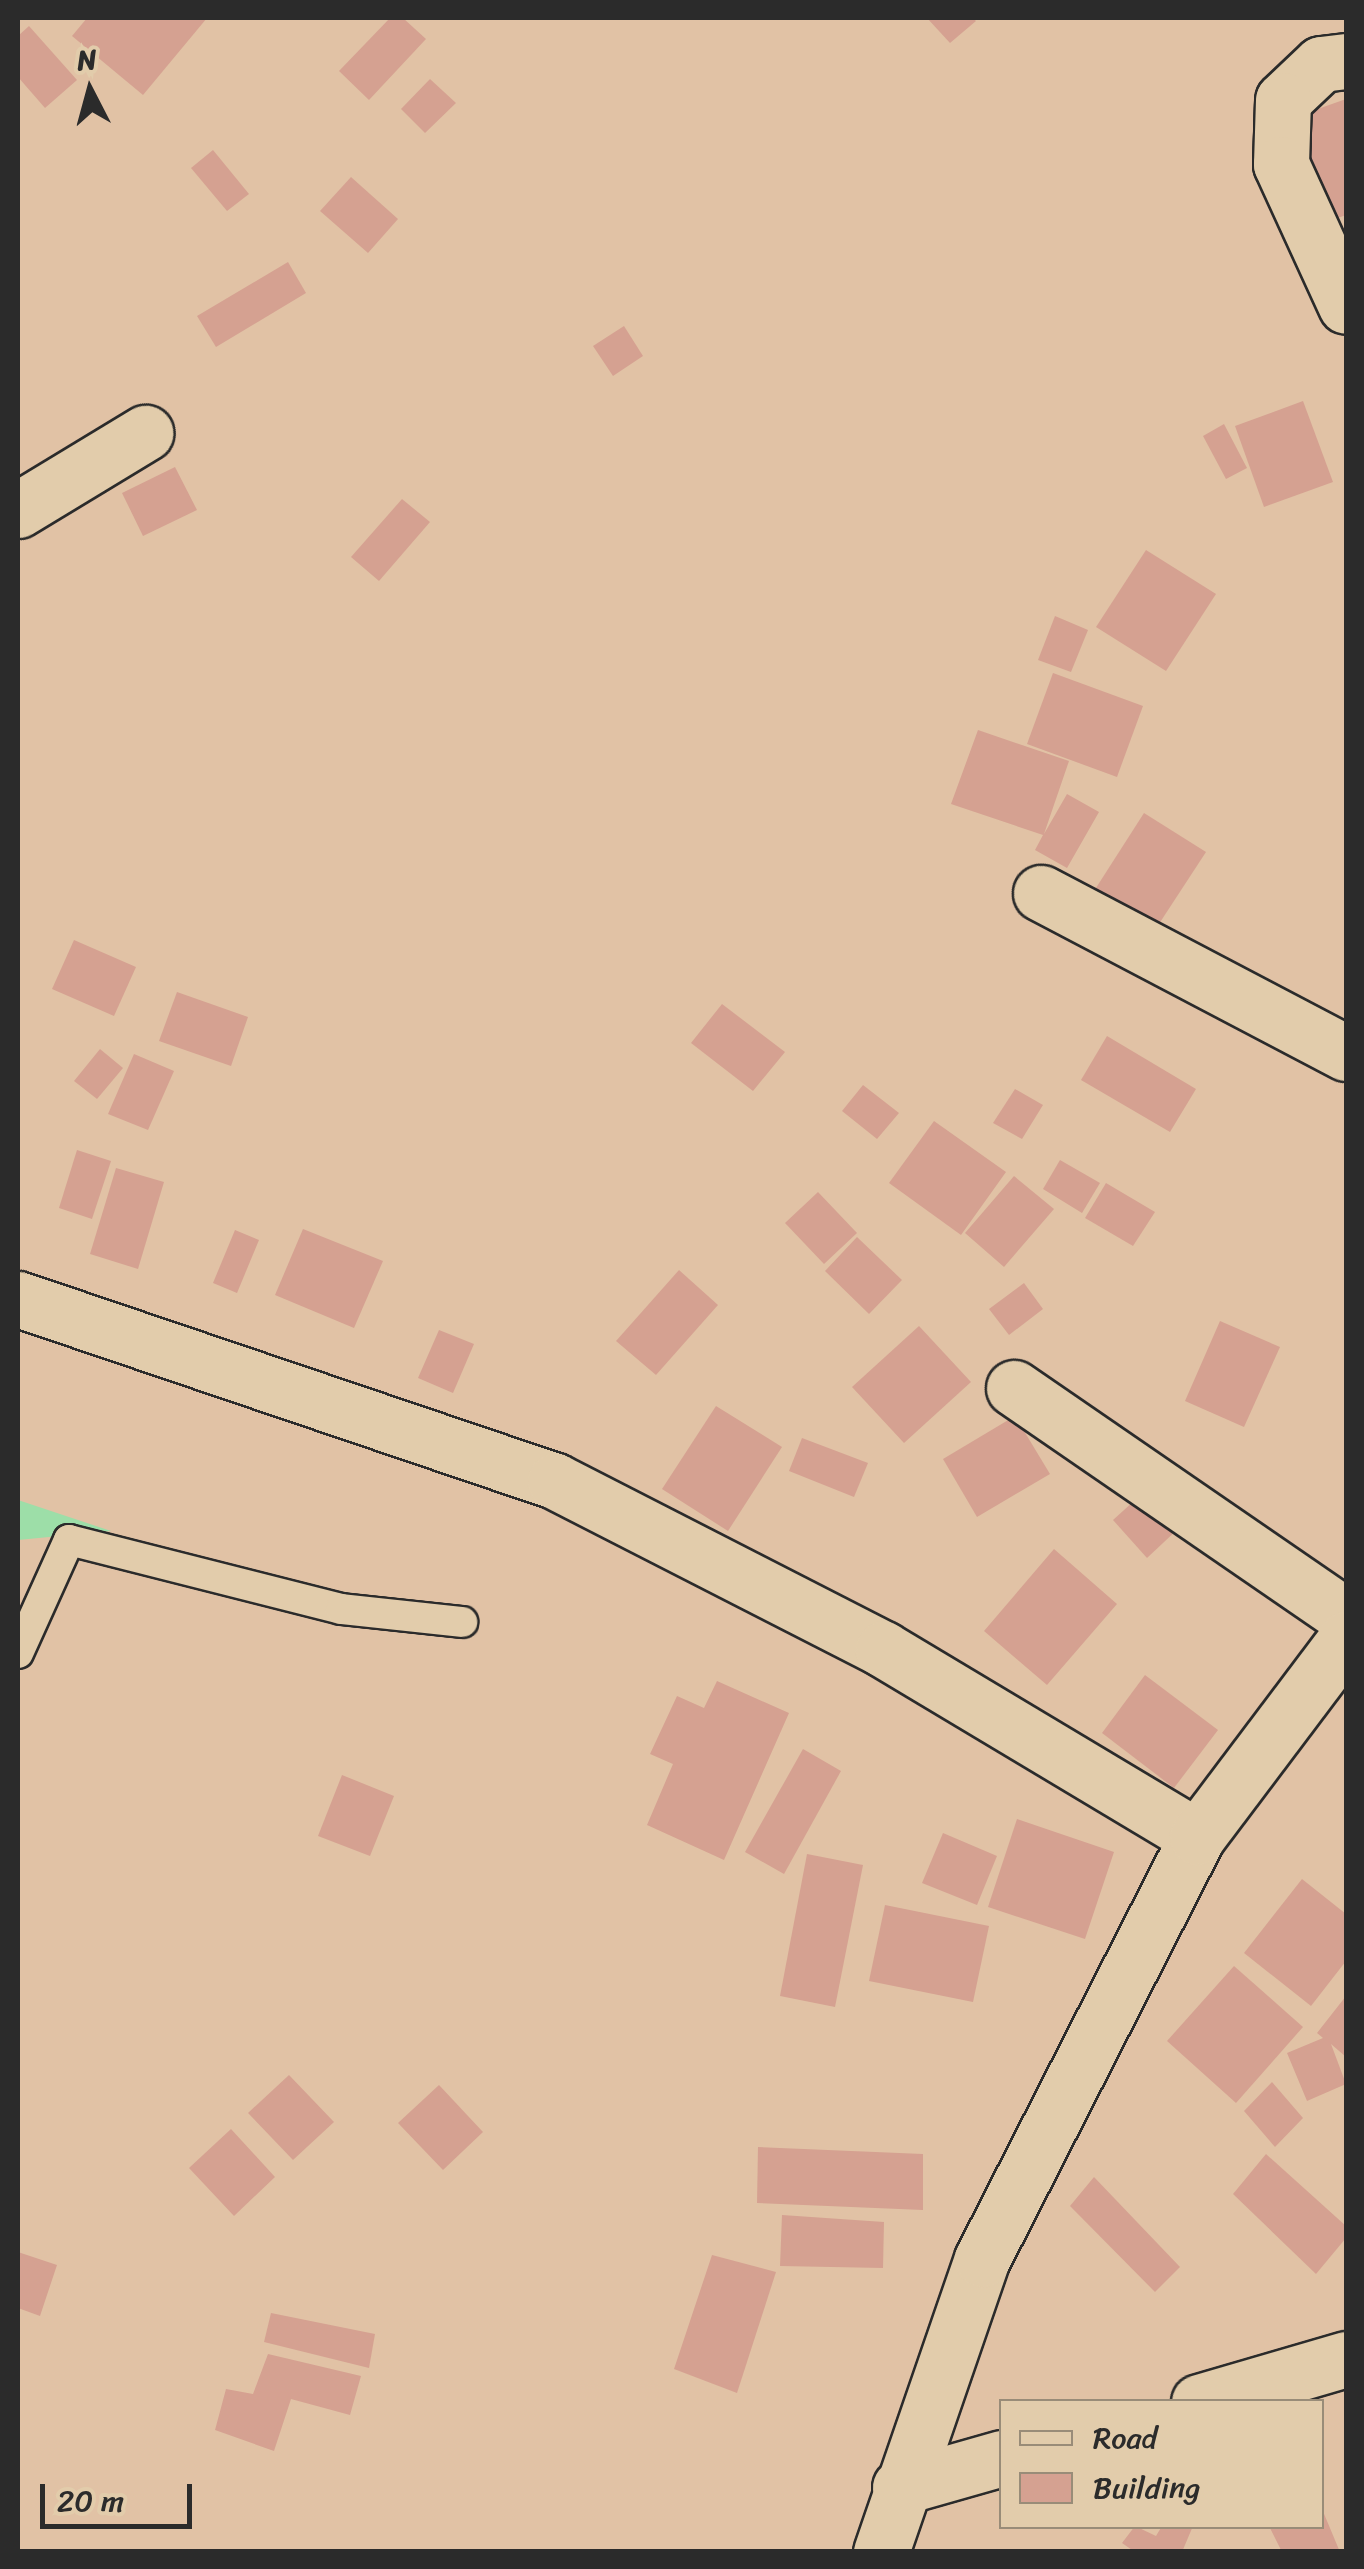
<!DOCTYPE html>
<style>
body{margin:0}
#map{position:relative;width:1364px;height:2569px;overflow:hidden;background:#e1c2a5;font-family:Sriracha,sans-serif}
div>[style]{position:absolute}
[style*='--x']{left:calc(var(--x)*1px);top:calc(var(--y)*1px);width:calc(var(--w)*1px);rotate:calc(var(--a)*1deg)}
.green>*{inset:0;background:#9ddea8}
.building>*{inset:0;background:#d5a191}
.roads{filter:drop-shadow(2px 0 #2b2b2b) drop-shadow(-2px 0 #2b2b2b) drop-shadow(0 2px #2b2b2b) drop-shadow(0 -2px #2b2b2b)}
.service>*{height:30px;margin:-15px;padding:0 15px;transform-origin:15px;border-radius:15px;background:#e2ccab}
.minor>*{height:55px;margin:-27.5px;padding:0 27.5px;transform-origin:27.5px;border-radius:27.5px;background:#e2ccab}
span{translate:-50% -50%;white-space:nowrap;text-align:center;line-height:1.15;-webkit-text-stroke:9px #e2ccab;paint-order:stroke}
.frame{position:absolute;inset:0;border:20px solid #2b2b2b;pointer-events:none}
.legend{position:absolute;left:999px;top:2399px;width:325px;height:130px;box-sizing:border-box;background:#e2ccab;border:2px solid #998c78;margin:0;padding:12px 18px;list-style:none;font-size:30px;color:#2b2b2b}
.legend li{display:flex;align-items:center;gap:20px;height:50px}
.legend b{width:50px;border:2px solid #998c78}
.north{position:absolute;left:40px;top:40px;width:100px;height:100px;-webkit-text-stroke:8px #e2ccab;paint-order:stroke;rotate:354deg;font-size:28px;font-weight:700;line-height:40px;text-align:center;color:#2b2b2b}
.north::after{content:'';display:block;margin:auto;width:35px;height:45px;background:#2b2b2b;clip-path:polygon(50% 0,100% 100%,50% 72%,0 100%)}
.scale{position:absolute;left:40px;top:2484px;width:152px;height:45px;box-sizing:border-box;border:5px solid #2b2b2b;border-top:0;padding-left:12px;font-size:30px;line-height:35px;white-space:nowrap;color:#2b2b2b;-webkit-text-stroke:8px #e2ccab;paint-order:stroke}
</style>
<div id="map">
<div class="green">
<div style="clip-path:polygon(18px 1500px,111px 1531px,18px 1540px)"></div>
</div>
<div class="building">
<div style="clip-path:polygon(87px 18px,207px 18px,143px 95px,72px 36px)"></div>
<div style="clip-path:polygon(390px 18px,403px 18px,426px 39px,369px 100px,339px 71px)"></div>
<div style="clip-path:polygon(927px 18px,973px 18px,976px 21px,950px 43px)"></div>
<div style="clip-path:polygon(29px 26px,77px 80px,45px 108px,18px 77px,18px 36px)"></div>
<div style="clip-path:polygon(430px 79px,456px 103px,425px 133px,401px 109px)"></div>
<div style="clip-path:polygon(1346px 99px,1346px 215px,1324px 223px,1287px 120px)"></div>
<div style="clip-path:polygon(213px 150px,249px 194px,227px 211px,191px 168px)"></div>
<div style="clip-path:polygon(351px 177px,398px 219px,368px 253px,320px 211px)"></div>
<div style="clip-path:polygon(288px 262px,306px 293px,216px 347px,197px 316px)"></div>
<div style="clip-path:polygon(624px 326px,643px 356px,613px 376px,593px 346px)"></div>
<div style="clip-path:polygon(1303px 401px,1333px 482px,1264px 507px,1235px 426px)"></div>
<div style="clip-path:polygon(1224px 424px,1247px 468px,1226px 479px,1203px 436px)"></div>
<div style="clip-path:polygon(175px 467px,197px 510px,143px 536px,122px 493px)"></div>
<div style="clip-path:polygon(402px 499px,430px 522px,379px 581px,351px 557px)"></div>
<div style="clip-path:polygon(1146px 550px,1216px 594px,1166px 671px,1096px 627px)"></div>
<div style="clip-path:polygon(1055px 616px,1088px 630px,1071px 672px,1038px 660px)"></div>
<div style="clip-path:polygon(1053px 673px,1143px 706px,1117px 777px,1027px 744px)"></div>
<div style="clip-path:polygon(978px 730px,1069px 761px,1044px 834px,1067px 794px,1099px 812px,1067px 868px,1035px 850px,1043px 835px,951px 804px)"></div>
<div style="clip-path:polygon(1144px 813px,1206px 852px,1155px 930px,1094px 891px)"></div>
<div style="clip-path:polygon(74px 940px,136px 967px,114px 1016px,52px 989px)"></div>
<div style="clip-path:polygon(177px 992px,248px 1017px,231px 1066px,159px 1041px)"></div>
<div style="clip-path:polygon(722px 1004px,785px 1052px,753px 1091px,691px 1043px)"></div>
<div style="clip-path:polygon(1107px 1036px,1196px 1089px,1170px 1132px,1081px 1080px)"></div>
<div style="clip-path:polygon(100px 1049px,123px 1068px,97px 1099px,74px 1081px)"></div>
<div style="clip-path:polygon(134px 1054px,174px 1071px,148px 1130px,108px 1114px)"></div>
<div style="clip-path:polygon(863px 1085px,899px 1113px,877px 1139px,842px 1111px)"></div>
<div style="clip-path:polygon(1015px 1089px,1043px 1105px,1022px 1139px,993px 1123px)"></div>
<div style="clip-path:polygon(934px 1121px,1006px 1172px,961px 1235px,889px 1183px)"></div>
<div style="clip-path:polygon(77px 1150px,111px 1161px,92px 1219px,59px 1208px)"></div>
<div style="clip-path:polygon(1060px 1160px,1100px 1183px,1082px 1213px,1043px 1189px)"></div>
<div style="clip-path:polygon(116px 1168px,164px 1182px,138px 1269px,90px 1254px)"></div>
<div style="clip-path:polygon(1014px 1176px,1054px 1209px,1004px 1267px,965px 1233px)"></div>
<div style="clip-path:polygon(1106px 1183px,1155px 1212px,1133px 1246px,1085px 1218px)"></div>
<div style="clip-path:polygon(818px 1192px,857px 1233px,824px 1264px,785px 1223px)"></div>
<div style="clip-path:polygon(303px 1229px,383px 1261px,354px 1328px,275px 1295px)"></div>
<div style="clip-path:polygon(235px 1230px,259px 1240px,237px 1293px,213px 1283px)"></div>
<div style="clip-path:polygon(857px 1237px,902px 1280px,869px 1314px,825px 1271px)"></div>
<div style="clip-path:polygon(679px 1270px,718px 1305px,656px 1375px,616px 1341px)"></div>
<div style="clip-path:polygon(1024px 1283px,1043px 1309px,1009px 1335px,989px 1309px)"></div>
<div style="clip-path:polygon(1220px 1321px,1280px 1347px,1244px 1427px,1185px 1401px)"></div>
<div style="clip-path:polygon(919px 1326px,971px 1382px,904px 1443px,852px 1387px)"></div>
<div style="clip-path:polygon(439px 1330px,474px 1344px,453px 1393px,418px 1378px)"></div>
<div style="clip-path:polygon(716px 1406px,782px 1447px,728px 1531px,662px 1489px)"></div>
<div style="clip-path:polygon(1015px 1416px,1050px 1474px,977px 1517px,943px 1459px)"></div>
<div style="clip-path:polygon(802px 1438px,868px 1463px,854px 1497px,789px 1471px)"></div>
<div style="clip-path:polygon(1145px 1491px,1179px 1528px,1147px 1558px,1113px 1520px)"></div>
<div style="clip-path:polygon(1054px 1549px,1117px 1604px,1047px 1685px,984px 1631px)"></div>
<div style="clip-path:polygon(1145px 1675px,1218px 1730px,1174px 1788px,1102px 1733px)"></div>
<div style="clip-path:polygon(717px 1681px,789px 1713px,724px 1860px,647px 1825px,673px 1764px,650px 1754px,677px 1696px,704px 1708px)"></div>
<div style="clip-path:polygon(803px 1749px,841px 1771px,784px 1874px,745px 1852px)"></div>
<div style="clip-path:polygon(342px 1775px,394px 1796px,370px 1856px,318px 1836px)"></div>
<div style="clip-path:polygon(1017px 1819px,1114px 1852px,1085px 1939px,988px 1907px)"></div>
<div style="clip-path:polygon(943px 1833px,997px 1856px,977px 1905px,922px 1883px)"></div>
<div style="clip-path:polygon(807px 1854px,863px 1865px,835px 2007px,780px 1996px)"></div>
<div style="clip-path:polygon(1302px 1879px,1346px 1914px,1346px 1961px,1311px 2006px,1244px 1953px)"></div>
<div style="clip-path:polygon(885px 1905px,989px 1926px,973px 2002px,869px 1981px)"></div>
<div style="clip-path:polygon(1234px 1966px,1303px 2027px,1236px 2103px,1167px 2041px)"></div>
<div style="clip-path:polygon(1346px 1996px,1346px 2057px,1331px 2044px,1346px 2084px,1307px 2101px,1287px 2053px,1323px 2038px,1317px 2033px)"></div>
<div style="clip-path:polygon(289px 2075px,334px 2122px,293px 2160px,248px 2113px)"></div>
<div style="clip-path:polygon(1272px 2082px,1303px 2118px,1275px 2147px,1244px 2111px)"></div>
<div style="clip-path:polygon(439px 2085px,483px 2132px,443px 2170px,398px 2123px)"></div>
<div style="clip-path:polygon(231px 2129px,275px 2177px,234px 2216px,189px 2168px)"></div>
<div style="clip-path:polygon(758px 2147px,923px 2154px,923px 2210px,757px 2203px)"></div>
<div style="clip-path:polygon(1266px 2154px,1346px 2226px,1346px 2238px,1316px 2274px,1233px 2194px)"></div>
<div style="clip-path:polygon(1094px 2177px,1180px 2267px,1155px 2292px,1070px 2206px)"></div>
<div style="clip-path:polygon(782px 2215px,884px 2222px,883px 2268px,780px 2266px)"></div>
<div style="clip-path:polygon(18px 2252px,57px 2265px,40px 2316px,18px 2308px)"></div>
<div style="clip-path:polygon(712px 2255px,776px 2272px,737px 2393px,674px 2369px)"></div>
<div style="clip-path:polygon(271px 2313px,375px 2334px,369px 2368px,264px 2342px)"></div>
<div style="clip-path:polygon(268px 2354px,361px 2376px,350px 2415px,291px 2399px,274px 2451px,215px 2430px,226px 2389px,253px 2394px)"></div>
<div style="clip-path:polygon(1322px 2509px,1340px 2552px,1282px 2552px,1269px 2526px,1322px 2526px)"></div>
<div style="clip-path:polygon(1135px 2526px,1156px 2536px,1162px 2526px,1193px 2526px,1182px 2552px,1135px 2552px,1122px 2543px)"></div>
</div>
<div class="roads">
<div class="service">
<div style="--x:18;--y:1653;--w:124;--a:-65.7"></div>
<div style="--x:69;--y:1540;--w:281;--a:14.2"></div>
<div style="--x:341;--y:1609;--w:122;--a:6.1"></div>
</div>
<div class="minor">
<div style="--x:1346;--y:61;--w:25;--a:173"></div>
<div style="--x:1321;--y:64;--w:52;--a:136.5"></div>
<div style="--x:1283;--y:100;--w:64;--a:91.8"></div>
<div style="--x:1281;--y:164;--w:156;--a:65.4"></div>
<div style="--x:18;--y:510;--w:149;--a:-31.2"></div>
<div style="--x:1041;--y:893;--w:344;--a:27.7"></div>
<div style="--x:18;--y:1299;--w:567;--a:18.72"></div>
<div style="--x:555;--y:1481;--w:369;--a:27.1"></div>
<div style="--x:883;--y:1649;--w:366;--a:30.9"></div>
<div style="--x:1014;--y:1388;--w:403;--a:34.5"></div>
<div style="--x:1199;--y:2402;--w:153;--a:-16.3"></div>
<div style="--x:900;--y:2487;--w:106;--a:-15.9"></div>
<div style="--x:881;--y:2552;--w:310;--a:-71"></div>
<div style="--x:982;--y:2259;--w:474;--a:-63"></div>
<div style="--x:1197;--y:1837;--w:248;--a:-53"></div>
</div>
</div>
<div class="frame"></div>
<ul class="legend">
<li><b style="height:12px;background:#e2ccab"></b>Road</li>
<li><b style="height:28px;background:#d5a191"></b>Building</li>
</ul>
<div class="north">N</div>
<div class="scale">20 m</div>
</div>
